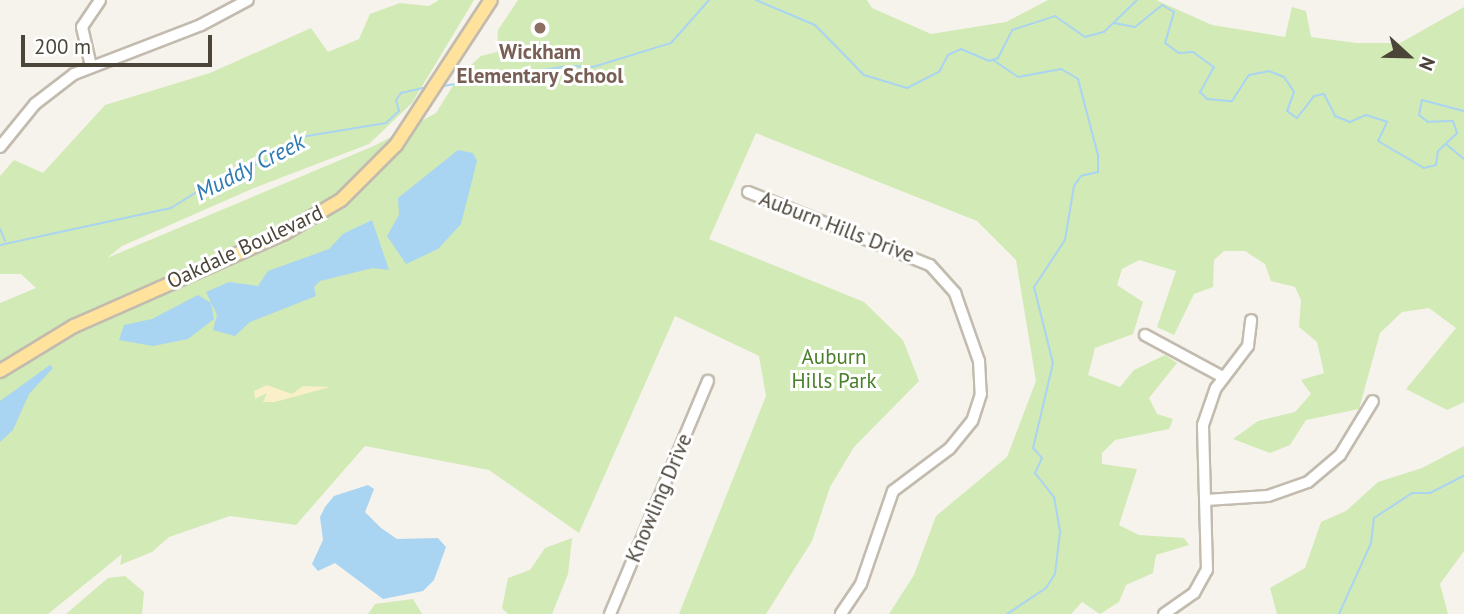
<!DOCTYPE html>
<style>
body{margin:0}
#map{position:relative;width:1464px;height:614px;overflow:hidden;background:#f6f3ec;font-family:"PT Sans",sans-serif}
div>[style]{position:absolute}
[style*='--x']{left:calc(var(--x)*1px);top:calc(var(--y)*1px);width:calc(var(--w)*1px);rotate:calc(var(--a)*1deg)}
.green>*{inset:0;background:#d2eab5}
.sand>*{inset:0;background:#f9efc9}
.water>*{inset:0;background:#a9d4f2}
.stream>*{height:2px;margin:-1px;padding:0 1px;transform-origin:1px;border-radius:1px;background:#a9d4f2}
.roads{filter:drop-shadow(2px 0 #c2bbae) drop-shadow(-2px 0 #c2bbae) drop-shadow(0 2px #c2bbae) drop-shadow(0 -2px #c2bbae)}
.minor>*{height:10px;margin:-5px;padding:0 5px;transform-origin:5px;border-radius:5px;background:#fff}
.major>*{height:12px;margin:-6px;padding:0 6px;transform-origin:6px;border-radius:6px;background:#ffe39c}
.dots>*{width:19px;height:19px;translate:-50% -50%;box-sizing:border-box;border:4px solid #fff;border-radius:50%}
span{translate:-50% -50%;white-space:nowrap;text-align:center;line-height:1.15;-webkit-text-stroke:6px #fff;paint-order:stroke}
.education-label{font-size:21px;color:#785e54;font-weight:700}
.street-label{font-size:21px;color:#4b4439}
.park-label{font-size:21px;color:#4a7f2a}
.water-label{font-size:23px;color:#2e7ab2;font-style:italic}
.north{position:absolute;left:1373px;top:21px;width:70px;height:70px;-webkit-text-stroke:5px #fff;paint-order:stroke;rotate:112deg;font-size:19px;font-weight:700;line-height:28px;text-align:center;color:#4b4439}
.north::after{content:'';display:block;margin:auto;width:24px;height:32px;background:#4b4439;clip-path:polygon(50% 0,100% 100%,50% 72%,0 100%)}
.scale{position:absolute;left:21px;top:35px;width:191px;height:32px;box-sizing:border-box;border:4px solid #4b4439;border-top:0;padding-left:9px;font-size:21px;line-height:24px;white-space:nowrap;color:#4b4439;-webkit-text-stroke:5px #fff;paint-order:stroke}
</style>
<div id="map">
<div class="green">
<div style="clip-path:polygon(439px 0,474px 0,412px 103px,369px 144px,254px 188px,122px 246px,107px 258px,376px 145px,436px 113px,459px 76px,481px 56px,497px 52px,498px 30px,518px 0,867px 0,872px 8px,931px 34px,1006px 22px,1048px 0,1156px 0,1212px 25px,1285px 37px,1292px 7px,1306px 11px,1311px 37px,1357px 43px,1400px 43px,1464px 7px,1464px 402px,1447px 410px,1406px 389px,1456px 328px,1429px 308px,1402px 312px,1380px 333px,1359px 409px,1306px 420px,1290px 445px,1270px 453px,1233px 439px,1258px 421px,1295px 412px,1311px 394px,1301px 380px,1324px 373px,1317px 342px,1299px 327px,1301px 300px,1295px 287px,1271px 281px,1265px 264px,1245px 251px,1224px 251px,1214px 260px,1213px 287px,1194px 294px,1174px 335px,1157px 327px,1176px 271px,1139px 260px,1122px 269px,1117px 285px,1143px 302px,1133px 334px,1095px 348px,1088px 375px,1120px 387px,1134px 370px,1165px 355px,1177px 363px,1149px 398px,1157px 414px,1173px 419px,1169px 429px,1115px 440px,1102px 453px,1102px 464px,1137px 469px,1119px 525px,1139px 535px,1184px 538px,1189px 545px,1156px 555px,1153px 573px,1126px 585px,1119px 602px,1100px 614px,1082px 602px,1071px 614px,889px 614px,914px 575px,936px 516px,1007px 457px,1036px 381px,1016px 260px,977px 221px,756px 133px,709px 239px,864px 302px,903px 340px,919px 381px,854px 447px,830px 487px,812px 541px,766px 614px,679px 614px,766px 396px,759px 356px,675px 316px,579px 533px,489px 470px,365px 446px,296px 525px,230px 516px,169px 537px,152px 552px,120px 565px,122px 554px,48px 614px,0 614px,0 303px,36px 288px,21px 274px,0 274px,0 176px,14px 160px,43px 173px,105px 105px,210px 73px,311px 28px,328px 52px,359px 39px,370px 14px,400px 3px,429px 6px)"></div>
<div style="clip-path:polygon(1464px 446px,1464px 551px,1440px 584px,1448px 614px,1277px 614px,1270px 588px,1305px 568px,1321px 522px,1346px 511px,1378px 482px,1422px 468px)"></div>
<div style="clip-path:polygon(572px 538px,568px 574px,552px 614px,508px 614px,502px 608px,508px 578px,530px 570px,545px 548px)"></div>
<div style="clip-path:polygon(125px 576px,144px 592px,142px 614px,66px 614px,108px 578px)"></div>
<div style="clip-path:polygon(413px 599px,422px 614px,368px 614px,375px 604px)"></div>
</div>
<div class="sand">
<div style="clip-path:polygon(267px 385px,292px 394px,303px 386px,330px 387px,275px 402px,263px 402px,267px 393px,255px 399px,254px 391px)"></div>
</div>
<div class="water">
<div style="clip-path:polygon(458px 150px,473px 153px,477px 161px,461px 224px,438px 249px,406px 264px,387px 236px,399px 215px,398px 198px)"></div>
<div style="clip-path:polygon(372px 220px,389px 270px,373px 268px,320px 281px,314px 287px,316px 296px,250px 322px,235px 336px,213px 330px,217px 315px,206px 292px,229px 282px,258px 286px,268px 271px,329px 249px,343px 234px)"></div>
<div style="clip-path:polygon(198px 295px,211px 303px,214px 319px,188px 339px,153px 346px,119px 340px,124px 325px,152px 319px)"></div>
<div style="clip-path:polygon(50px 365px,53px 368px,29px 394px,13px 430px,0 442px,0 401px)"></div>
<div style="clip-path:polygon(368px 485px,374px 489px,365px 512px,381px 528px,397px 539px,438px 538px,446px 547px,434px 580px,423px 591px,383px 599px,335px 563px,318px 571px,312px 564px,323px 540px,320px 517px,325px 507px,334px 496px)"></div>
</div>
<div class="stream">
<div style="--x:756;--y:0;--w:64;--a:23"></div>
<div style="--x:815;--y:25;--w:70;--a:45.6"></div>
<div style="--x:864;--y:75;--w:45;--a:16.8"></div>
<div style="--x:907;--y:88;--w:36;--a:-27"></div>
<div style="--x:939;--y:72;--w:19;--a:-62"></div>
<div style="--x:948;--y:55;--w:14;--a:-25"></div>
<div style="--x:961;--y:49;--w:30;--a:23"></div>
<div style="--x:989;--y:61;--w:9;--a:-18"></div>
<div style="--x:998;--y:58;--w:31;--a:-63"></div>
<div style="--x:1012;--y:30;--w:45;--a:-18"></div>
<div style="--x:1055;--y:16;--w:37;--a:35"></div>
<div style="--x:1085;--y:37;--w:20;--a:-15"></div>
<div style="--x:1104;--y:32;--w:46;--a:-44.1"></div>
<div style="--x:1114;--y:23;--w:21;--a:11"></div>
<div style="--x:1135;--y:27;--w:35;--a:-39"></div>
<div style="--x:1162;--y:5;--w:14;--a:30"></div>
<div style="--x:1174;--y:12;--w:32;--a:106"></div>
<div style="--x:1165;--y:43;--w:17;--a:36"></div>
<div style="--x:1179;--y:53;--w:14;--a:-4"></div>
<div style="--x:1193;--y:52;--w:26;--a:36"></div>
<div style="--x:1214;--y:67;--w:29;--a:119"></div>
<div style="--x:1200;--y:92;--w:10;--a:45"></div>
<div style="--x:1207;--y:99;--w:25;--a:5"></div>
<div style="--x:1232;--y:101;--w:31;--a:-57"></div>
<div style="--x:1249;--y:75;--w:20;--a:-11"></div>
<div style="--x:1269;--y:71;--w:16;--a:22"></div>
<div style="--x:1284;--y:77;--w:18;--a:56"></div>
<div style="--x:1294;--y:92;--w:20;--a:110"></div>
<div style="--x:1287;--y:111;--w:12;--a:35"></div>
<div style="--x:1297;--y:118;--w:28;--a:-52"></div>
<div style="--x:1314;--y:96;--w:10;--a:-11"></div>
<div style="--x:1324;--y:94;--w:25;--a:63"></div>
<div style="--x:1335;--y:116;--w:16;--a:22"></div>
<div style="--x:1350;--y:122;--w:17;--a:-24"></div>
<div style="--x:1366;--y:115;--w:22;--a:18"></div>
<div style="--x:1387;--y:122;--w:21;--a:115"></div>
<div style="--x:1378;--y:141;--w:53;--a:30.4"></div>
<div style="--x:1424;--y:168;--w:12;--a:-14"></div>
<div style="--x:1436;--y:165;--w:14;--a:-82"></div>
<div style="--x:1438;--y:151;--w:26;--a:-43"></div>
<div style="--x:1457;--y:133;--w:13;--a:-108"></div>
<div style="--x:1453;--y:121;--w:25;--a:178"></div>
<div style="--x:1428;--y:122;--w:11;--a:-142"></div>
<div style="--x:1419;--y:115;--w:15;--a:-79"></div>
<div style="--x:1422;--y:100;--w:43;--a:14.7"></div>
<div style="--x:993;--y:60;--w:30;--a:34"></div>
<div style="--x:1018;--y:77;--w:44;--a:-10.5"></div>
<div style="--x:1061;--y:69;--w:20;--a:30"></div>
<div style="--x:1078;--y:79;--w:79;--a:75.3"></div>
<div style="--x:1098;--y:155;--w:17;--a:90"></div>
<div style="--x:1098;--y:172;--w:17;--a:167"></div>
<div style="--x:1081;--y:176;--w:12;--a:125"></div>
<div style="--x:1074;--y:186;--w:55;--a:99.5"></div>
<div style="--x:1065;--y:240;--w:56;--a:123.4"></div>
<div style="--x:1034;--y:287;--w:78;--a:76"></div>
<div style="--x:1053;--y:363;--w:87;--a:103.2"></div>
<div style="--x:1033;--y:448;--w:13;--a:48"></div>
<div style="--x:1042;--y:458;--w:17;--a:115"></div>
<div style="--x:1035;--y:473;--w:31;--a:52"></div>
<div style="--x:1054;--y:497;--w:36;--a:80"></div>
<div style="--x:1060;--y:532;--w:42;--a:96.8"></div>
<div style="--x:1055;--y:574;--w:17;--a:123"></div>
<div style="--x:1046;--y:588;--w:47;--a:146.3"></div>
<div style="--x:443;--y:86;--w:127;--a:-9.1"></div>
<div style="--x:568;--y:66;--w:25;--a:2"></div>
<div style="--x:593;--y:67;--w:82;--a:-17.1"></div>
<div style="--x:671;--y:43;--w:57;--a:-48.5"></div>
<div style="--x:1446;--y:144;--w:23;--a:40"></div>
<div style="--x:0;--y:229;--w:13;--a:67"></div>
<div style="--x:0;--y:245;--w:175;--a:-12.2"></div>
<div style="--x:171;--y:208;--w:57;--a:-32"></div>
<div style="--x:219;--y:178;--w:59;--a:-20"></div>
<div style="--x:274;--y:158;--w:34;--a:-38"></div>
<div style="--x:301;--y:137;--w:86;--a:-9.4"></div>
<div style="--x:386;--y:123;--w:18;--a:-43"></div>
<div style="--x:399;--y:111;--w:11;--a:-105"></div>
<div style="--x:396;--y:100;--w:9;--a:-54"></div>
<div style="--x:401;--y:93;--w:27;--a:-13"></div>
<div style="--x:1339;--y:614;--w:78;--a:-65.7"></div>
<div style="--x:1371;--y:543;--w:25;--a:-83"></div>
<div style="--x:1374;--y:518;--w:45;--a:-33.3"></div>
<div style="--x:1412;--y:493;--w:18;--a:0"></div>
<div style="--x:1430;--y:493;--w:38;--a:-27"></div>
</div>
<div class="roads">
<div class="minor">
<div style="--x:91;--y:66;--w:40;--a:-103"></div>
<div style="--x:82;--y:27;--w:32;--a:-56"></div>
<div style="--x:0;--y:147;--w:55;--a:-50.9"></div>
<div style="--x:35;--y:104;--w:49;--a:-37.6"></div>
<div style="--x:74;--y:74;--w:136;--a:-21.1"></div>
<div style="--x:201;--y:25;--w:53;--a:-28"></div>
<div style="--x:748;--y:192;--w:196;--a:21.9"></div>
<div style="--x:930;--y:265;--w:38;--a:48"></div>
<div style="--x:955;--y:293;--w:72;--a:70.6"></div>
<div style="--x:979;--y:361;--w:33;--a:87"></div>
<div style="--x:981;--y:394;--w:28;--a:108"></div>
<div style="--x:972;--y:421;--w:36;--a:129"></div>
<div style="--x:949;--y:449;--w:70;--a:143.1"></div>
<div style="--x:893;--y:491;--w:98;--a:109"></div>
<div style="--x:861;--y:584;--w:36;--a:124"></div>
<div style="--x:1145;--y:335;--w:89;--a:28.3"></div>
<div style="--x:1206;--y:500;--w:62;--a:-3.7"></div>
<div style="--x:1268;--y:496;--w:42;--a:-19.3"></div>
<div style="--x:1308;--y:482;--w:42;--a:-40.2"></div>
<div style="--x:1340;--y:455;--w:63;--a:-58.6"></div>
<div style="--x:610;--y:614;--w:253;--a:-67.2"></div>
<div style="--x:1164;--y:614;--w:37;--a:-35"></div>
<div style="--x:1194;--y:593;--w:26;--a:-61"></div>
<div style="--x:1207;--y:570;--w:145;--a:-91.6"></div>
<div style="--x:1203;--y:425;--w:39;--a:-71"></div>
<div style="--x:1216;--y:388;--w:53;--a:-52.7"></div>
<div style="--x:1248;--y:346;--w:26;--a:-83"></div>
</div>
<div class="major">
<div style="--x:0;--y:371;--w:87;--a:-31.3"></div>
<div style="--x:74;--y:326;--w:228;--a:-23.8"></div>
<div style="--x:283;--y:234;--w:67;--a:-30.4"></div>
<div style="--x:341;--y:200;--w:78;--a:-45"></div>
<div style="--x:396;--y:145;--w:173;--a:-56.8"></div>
</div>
</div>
<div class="dots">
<div style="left:540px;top:28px;background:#8d6e63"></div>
</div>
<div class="education-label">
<span style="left:540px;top:64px">Wickham<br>Elementary School</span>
</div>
<div class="street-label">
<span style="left:837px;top:227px;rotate:21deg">Auburn Hills Drive</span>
<span style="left:245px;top:247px;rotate:-25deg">Oakdale Boulevard</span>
<span style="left:659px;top:498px;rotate:-67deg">Knowling Drive</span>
</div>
<div class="park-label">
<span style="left:834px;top:369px">Auburn<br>Hills Park</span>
</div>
<div class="water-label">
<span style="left:250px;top:167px;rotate:-27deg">Muddy Creek</span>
</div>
<div class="north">N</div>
<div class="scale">200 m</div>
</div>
